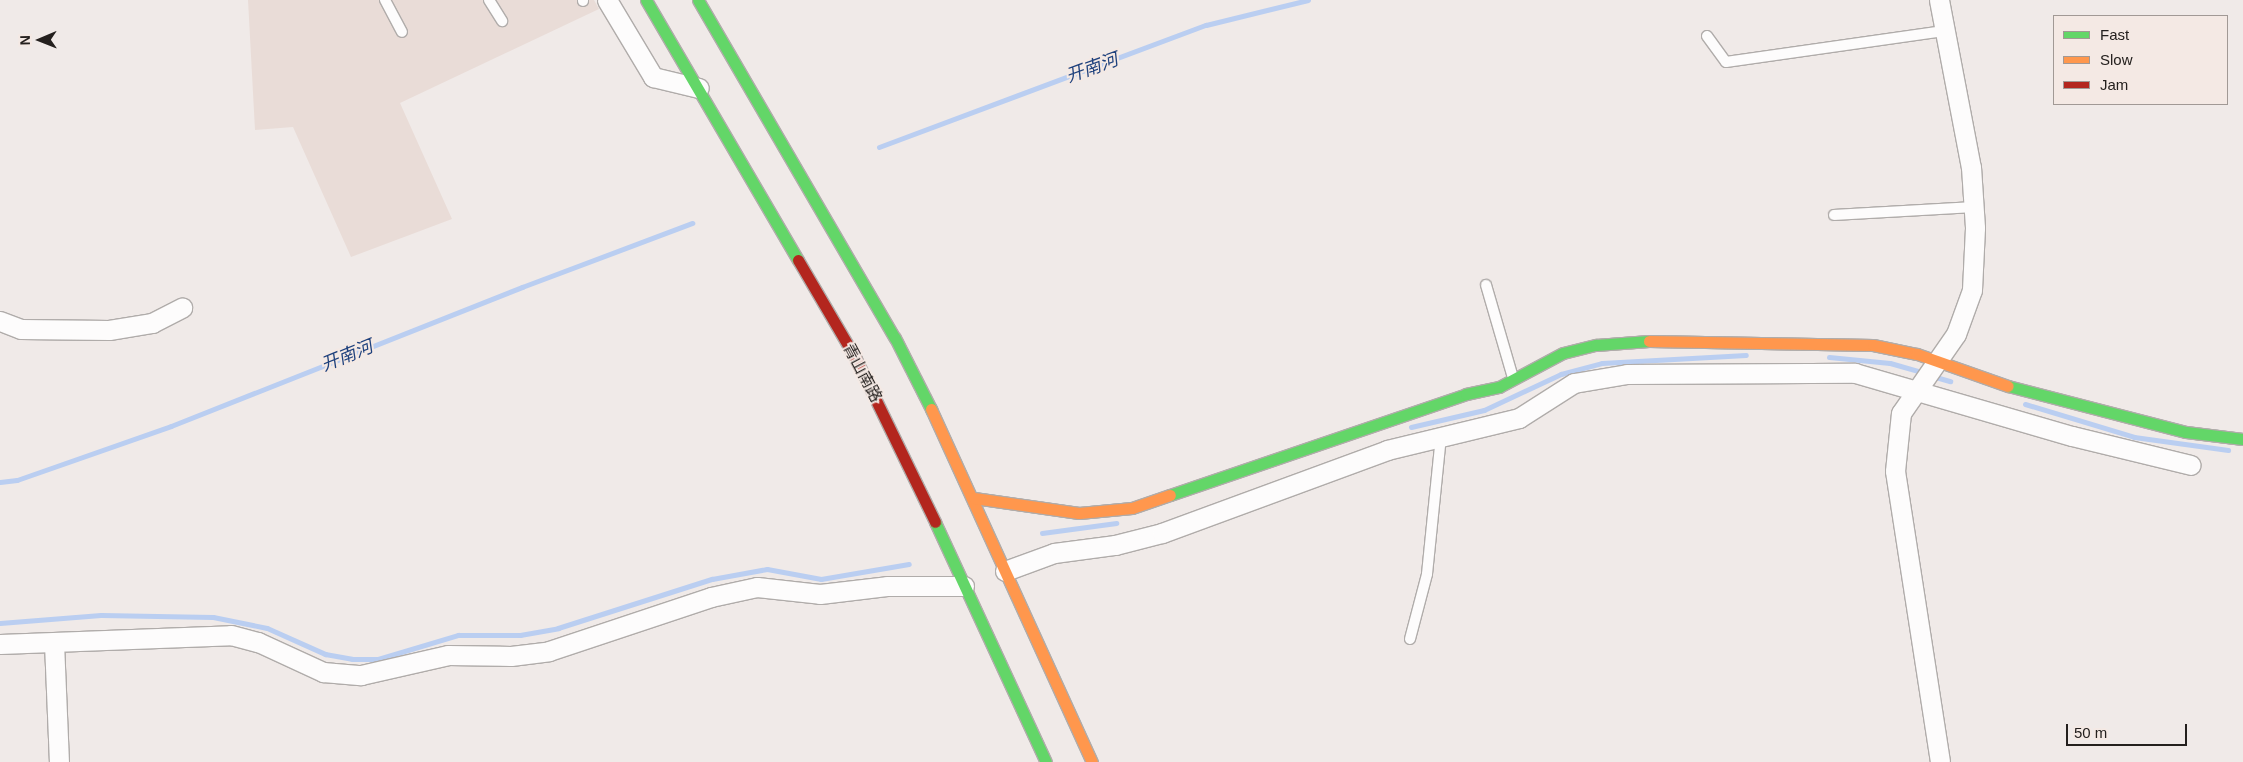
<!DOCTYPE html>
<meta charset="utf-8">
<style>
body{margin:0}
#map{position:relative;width:2243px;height:762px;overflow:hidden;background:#f0eae8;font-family:Helvetica,"Noto Sans SC",sans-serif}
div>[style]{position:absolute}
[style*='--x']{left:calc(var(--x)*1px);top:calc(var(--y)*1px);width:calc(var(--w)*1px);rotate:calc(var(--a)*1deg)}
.built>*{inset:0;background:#e9dcd7}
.stream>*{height:5px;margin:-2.5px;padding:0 2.5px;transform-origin:2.5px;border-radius:2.5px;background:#bacef1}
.roads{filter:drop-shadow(1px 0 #b0acaa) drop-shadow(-1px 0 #b0acaa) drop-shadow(0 1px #b0acaa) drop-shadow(0 -1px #b0acaa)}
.lane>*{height:10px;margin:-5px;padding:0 5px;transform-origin:5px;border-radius:5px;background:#fdfcfc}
.street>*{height:19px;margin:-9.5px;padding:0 9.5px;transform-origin:9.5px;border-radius:9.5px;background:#fdfcfc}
.fast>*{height:11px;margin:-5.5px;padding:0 5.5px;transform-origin:5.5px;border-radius:5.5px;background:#63d668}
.slow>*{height:11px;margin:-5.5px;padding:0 5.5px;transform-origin:5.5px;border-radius:5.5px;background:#ff974d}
.jam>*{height:11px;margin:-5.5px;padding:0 5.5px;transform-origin:5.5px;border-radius:5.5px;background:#b3261e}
span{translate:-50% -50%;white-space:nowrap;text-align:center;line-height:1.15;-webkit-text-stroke:4px #f4e9e4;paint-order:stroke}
.street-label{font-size:16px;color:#24201e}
.water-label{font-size:18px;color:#1e417d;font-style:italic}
.legend{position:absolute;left:2053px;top:15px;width:175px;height:90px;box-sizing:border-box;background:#f4e9e4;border:1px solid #a19995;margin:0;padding:6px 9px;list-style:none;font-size:15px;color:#24201e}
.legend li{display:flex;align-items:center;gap:10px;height:25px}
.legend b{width:25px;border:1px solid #a19995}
.north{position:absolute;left:15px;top:15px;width:50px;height:50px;-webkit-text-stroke:4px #f4e9e4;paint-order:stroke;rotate:269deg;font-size:14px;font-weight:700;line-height:20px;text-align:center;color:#24201e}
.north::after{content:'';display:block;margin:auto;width:18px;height:22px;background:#24201e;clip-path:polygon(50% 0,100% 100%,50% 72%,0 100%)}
.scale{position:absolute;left:2066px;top:724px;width:121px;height:22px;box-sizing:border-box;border:2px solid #24201e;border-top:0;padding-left:6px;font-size:15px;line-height:18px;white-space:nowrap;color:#24201e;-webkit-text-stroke:4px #f4e9e4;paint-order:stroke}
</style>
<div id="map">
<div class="built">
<div style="clip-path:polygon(248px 0,594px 0,599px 9px,400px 103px,452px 219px,351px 257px,293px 127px,255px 130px)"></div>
</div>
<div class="stream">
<div style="--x:879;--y:147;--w:349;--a:-20.5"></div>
<div style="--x:1206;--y:25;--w:105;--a:-13.8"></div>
<div style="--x:1829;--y:357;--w:61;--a:5.6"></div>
<div style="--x:1890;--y:363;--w:35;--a:16"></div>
<div style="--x:1932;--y:376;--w:19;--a:16"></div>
<div style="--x:2025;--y:404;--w:114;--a:16.8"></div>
<div style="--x:2134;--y:437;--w:95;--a:7.9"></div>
<div style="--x:1411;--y:427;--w:75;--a:-13.1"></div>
<div style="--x:1484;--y:410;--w:85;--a:-25.1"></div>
<div style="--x:1561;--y:374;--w:42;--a:-15"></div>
<div style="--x:1602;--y:363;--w:144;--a:-3.2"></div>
<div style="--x:0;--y:482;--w:17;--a:-7"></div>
<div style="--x:17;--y:480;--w:163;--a:-19.3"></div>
<div style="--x:171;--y:426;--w:378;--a:-21.6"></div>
<div style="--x:522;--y:287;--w:182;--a:-20.6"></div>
<div style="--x:1042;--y:533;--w:75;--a:-7.7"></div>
<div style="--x:0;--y:623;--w:101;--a:-4.5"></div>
<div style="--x:101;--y:615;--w:112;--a:1"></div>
<div style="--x:213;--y:617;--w:55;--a:11.5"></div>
<div style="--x:267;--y:628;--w:64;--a:24.1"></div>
<div style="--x:325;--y:654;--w:27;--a:10"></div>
<div style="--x:352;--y:659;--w:26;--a:0"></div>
<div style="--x:378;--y:659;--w:84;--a:-16.7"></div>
<div style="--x:458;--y:635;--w:62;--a:0"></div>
<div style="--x:520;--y:635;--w:39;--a:-10"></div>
<div style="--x:558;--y:628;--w:162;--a:-17.7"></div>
<div style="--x:712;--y:579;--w:56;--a:-10.3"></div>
<div style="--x:767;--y:569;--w:55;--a:10.5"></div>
<div style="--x:821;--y:579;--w:89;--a:-9.7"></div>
</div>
<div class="roads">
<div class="lane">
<div style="--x:385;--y:0;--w:36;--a:62"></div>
<div style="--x:489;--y:0;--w:25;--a:58"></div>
<div style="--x:583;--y:0;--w:1;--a:90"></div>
<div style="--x:1707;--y:36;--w:32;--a:54"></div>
<div style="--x:1726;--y:62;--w:220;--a:-8.1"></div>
<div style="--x:1834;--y:215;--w:140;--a:-3.3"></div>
<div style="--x:1486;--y:285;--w:97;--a:73.8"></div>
<div style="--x:1410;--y:639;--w:67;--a:-75.3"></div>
<div style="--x:1427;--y:574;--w:138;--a:-84.2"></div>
</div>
<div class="street">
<div style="--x:607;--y:0;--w:90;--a:59.1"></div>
<div style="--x:653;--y:77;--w:47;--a:13.4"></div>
<div style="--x:1939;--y:0;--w:170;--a:79.2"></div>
<div style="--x:1971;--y:167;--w:61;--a:86.2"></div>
<div style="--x:1975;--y:228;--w:62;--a:92.8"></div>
<div style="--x:1972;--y:290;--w:47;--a:110"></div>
<div style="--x:1956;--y:334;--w:96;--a:124.8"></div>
<div style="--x:1901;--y:413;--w:58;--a:95.9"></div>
<div style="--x:1895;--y:471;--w:294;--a:81.2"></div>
<div style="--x:0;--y:321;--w:22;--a:21"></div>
<div style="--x:21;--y:329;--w:88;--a:0.7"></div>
<div style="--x:109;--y:330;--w:44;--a:-9.2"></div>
<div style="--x:152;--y:323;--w:34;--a:-27"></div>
<div style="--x:1005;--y:571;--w:52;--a:-20.2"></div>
<div style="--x:1054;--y:553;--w:62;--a:-7.5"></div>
<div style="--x:1115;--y:545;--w:49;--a:-14.3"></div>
<div style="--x:1162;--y:533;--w:240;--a:-20.2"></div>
<div style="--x:1387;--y:450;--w:136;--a:-13.6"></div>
<div style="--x:1519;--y:418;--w:65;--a:-32.5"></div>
<div style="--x:1574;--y:383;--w:54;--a:-9.6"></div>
<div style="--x:1627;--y:374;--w:228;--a:-0.3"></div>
<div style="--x:1855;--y:373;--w:226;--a:16.2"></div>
<div style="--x:2072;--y:436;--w:122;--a:13.7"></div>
<div style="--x:54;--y:643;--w:119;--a:87.6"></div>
<div style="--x:0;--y:644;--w:231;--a:-2.2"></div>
<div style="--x:231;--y:635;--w:28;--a:15"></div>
<div style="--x:258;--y:642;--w:72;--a:24.8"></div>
<div style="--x:323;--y:672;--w:38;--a:5"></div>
<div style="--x:361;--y:675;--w:89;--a:-12.9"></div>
<div style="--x:448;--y:655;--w:63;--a:0.9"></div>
<div style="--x:511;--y:656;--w:38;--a:-7"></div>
<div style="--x:549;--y:651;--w:171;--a:-18.4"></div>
<div style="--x:711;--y:597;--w:47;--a:-12.3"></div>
<div style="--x:757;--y:587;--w:63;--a:6.3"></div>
<div style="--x:820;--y:594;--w:67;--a:-6.8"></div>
<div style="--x:887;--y:586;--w:77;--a:0"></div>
</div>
<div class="fast">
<div style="--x:646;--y:0;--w:301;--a:59.7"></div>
<div style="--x:698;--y:0;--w:391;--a:59.8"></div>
<div style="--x:895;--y:338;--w:80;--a:63.1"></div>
<div style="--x:2008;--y:386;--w:184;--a:14.5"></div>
<div style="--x:2186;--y:432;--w:57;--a:7"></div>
<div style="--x:1170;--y:495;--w:313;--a:-18.8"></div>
<div style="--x:1466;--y:394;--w:34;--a:-12"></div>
<div style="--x:1499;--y:387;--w:72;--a:-28"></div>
<div style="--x:1563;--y:353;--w:34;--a:-14"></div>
<div style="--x:1596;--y:345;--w:53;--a:-4.3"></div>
<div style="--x:935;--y:522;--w:264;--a:65.2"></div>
</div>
<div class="slow">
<div style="--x:1649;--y:341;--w:224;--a:1"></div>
<div style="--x:1873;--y:345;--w:45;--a:11.6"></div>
<div style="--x:1917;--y:354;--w:96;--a:19.4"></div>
<div style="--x:931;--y:409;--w:388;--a:65.5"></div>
<div style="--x:974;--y:498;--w:106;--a:8.1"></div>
<div style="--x:1079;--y:513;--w:53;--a:-5.4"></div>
<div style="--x:1132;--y:508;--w:40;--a:-18.9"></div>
</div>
<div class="jam">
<div style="--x:798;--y:260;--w:115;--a:59.6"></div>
<div style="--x:856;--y:359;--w:181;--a:64.1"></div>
</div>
</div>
<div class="street-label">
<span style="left:862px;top:373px;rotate:62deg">青山南路</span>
</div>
<div class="water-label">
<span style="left:1092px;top:68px;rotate:-20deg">开南河</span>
<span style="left:347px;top:356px;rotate:-22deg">开南河</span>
</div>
<ul class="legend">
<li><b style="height:6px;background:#63d668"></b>Fast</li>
<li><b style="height:6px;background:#ff974d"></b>Slow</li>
<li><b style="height:6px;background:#b3261e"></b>Jam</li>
</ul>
<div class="north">N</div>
<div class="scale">50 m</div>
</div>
